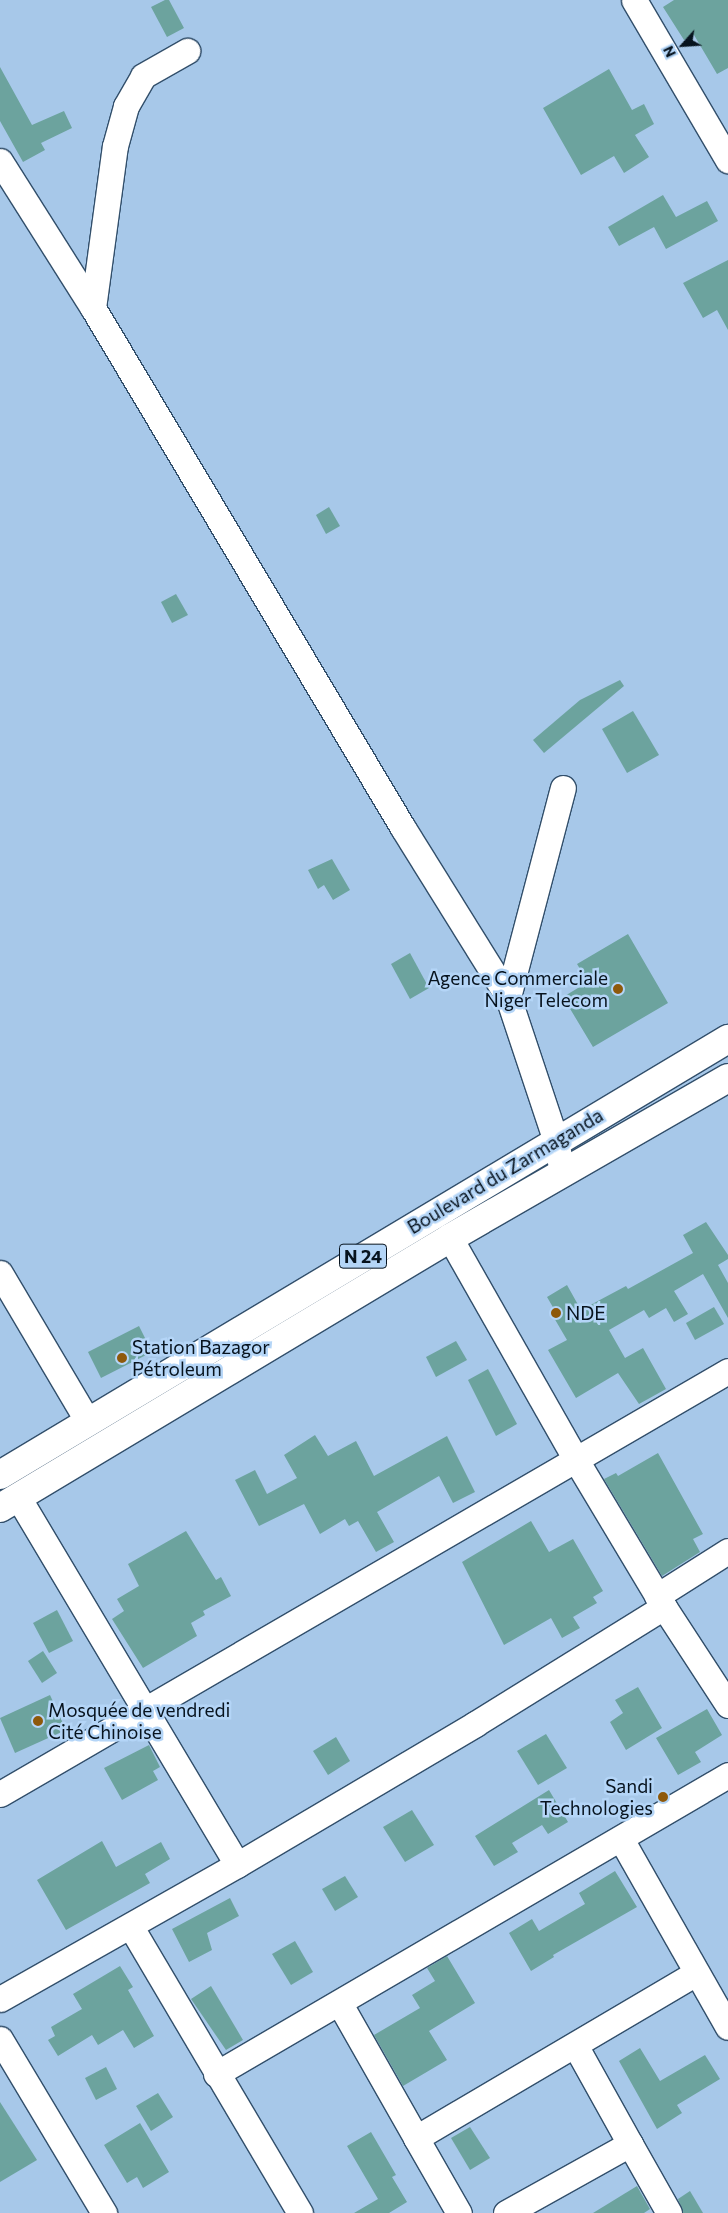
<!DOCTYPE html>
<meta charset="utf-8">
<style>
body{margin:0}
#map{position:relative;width:728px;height:2213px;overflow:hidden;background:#a7c8e9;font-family:Commissioner,sans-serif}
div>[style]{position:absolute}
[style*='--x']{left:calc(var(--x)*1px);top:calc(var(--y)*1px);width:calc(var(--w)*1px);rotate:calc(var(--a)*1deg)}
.building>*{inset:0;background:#6ca39e}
.roads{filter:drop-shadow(1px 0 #324f6b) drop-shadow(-1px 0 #324f6b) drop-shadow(0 1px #324f6b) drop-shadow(0 -1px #324f6b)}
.minor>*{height:25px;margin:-12.5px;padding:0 12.5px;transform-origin:12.5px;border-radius:12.5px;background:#fff}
.major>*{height:28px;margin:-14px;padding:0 14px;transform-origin:14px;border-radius:14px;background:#fff}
.dots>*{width:14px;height:14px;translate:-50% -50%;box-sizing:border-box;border:2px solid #b4d5f7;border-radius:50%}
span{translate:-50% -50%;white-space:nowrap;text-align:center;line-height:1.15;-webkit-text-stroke:5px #b4d5f7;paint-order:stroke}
.shield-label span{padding:1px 4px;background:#b4d5f7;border:1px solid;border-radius:4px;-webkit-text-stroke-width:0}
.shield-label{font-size:18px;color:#07131e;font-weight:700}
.poi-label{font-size:19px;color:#07131e}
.right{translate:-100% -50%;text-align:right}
.left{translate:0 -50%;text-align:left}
.street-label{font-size:19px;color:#07131e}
.north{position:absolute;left:658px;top:20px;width:50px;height:50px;-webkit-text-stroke:4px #b4d5f7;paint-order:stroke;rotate:244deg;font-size:14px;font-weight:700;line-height:20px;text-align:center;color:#07131e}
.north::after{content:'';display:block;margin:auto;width:18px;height:22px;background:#07131e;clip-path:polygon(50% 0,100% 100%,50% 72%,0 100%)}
</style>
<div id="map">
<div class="building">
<div style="clip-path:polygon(165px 0,169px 0,184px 28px,167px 37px,151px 7px)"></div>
<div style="clip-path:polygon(674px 0,728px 0,728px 68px,717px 74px,694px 35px,684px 40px,663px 7px)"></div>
<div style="clip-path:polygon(0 67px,32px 125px,64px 111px,72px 128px,41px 143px,45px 150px,23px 162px,0 121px)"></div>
<div style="clip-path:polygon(609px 69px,632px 110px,644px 104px,654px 124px,635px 135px,649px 157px,624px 173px,614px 156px,581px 175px,543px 108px)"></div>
<div style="clip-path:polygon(663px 195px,676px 217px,707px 201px,718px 221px,666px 249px,654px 227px,619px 246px,608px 227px)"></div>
<div style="clip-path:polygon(728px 260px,728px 330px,717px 310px,703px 318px,683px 283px)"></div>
<div style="clip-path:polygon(329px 507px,340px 526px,326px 534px,316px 515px)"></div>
<div style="clip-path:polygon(176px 594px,188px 615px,172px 623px,161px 602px)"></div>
<div style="clip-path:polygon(620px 680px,624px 686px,544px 753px,533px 740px,580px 700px)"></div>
<div style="clip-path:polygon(633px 711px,659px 755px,627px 773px,602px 729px)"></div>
<div style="clip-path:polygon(332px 859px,350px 890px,333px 900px,324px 885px,318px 889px,308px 870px)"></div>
<div style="clip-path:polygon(628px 934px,668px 1003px,593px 1047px,563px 997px,588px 982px,577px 964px)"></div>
<div style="clip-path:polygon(410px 953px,429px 988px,410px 999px,391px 964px)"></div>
<div style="clip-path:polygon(706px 1222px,728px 1255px,728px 1259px,718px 1265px,728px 1283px,728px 1318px,703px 1274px,674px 1291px,688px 1314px,674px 1322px,666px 1308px,649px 1318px,644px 1310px,609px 1330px,625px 1358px,643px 1348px,666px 1389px,639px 1404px,618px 1373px,576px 1398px,548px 1350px,567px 1340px,550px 1311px,554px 1309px,547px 1297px,567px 1285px,581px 1310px,626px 1286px,628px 1289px,693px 1253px,683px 1235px)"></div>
<div style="clip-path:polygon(714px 1307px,724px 1324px,695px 1340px,686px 1323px)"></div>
<div style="clip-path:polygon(139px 1326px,152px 1352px,101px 1378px,88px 1352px)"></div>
<div style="clip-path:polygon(456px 1341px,467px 1360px,436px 1377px,426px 1357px)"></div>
<div style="clip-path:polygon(488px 1369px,517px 1424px,496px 1436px,468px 1380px)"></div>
<div style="clip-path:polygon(315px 1435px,328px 1456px,356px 1441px,374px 1476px,447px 1436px,475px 1492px,453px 1503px,439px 1476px,377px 1512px,394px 1542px,376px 1552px,358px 1521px,349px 1526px,345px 1519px,320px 1534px,304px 1504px,259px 1526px,235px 1480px,255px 1470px,267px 1494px,297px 1478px,284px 1455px)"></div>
<div style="clip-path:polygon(658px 1453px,703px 1534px,693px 1539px,700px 1552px,662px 1576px,604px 1479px,616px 1473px,618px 1476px)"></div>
<div style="clip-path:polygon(531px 1521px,549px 1552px,573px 1539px,603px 1591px,593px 1597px,597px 1603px,573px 1617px,580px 1628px,562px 1638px,551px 1618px,504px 1645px,462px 1562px)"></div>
<div style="clip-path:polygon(186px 1531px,216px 1580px,221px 1577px,231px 1596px,203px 1611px,205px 1615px,191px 1623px,197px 1636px,143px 1668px,112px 1619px,124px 1611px,117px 1599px,139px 1586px,128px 1564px)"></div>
<div style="clip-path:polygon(57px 1610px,73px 1641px,49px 1653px,33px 1623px)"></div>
<div style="clip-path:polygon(43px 1651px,57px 1673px,42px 1683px,28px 1661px)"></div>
<div style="clip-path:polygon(638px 1687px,662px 1728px,626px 1750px,610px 1722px,623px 1713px,615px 1700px)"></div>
<div style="clip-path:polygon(50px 1695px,66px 1730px,15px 1753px,0 1718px)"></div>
<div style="clip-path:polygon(707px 1709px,722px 1735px,695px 1752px,701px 1762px,678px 1775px,656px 1738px)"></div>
<div style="clip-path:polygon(546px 1734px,567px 1768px,538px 1785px,517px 1751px)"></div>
<div style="clip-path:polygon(336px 1737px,350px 1761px,328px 1775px,313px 1751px)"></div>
<div style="clip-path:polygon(149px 1745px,160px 1767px,153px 1771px,158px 1780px,122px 1800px,104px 1768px)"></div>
<div style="clip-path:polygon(549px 1790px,568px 1822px,548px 1834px,542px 1825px,512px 1843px,518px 1852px,494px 1866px,475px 1836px)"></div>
<div style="clip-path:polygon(412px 1810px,434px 1845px,405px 1862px,383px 1827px)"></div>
<div style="clip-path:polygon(102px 1841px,116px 1867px,161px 1842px,170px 1859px,145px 1874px,150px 1883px,66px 1930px,37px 1880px)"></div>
<div style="clip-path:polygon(615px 1871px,637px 1907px,553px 1955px,554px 1957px,531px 1971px,509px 1933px,532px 1919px,539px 1931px,585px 1904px,579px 1893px)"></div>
<div style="clip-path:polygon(345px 1876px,358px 1897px,335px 1911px,322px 1889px)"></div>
<div style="clip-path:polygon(230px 1898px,239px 1916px,207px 1933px,212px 1950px,189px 1962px,172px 1929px)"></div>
<div style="clip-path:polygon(295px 1941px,313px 1972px,291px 1985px,272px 1954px)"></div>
<div style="clip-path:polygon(447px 1956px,475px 2003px,429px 2031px,447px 2060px,403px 2086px,374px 2035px,420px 2008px,412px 1995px,435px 1981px,427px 1968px)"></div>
<div style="clip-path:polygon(120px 1966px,133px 1987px,128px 1990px,154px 2036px,134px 2048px,123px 2030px,98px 2045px,92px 2035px,58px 2056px,48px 2040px,55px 2036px,51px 2027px,82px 2009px,73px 1994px)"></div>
<div style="clip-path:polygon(211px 1986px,243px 2040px,226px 2050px,191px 1999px)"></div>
<div style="clip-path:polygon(640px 2048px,660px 2081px,705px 2055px,720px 2079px,677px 2105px,682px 2113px,657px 2129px,619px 2061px)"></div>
<div style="clip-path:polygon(106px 2067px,117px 2089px,96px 2100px,85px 2078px)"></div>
<div style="clip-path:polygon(158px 2093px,173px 2117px,151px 2131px,136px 2106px)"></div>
<div style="clip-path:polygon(0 2102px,37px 2160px,0 2182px)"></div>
<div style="clip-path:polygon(140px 2123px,169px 2172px,143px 2188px,137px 2177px,127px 2183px,104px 2145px)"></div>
<div style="clip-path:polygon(470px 2127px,490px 2158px,470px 2170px,451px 2138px)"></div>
<div style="clip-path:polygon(371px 2132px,396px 2175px,392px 2177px,407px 2202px,389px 2213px,354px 2213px,378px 2199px,347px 2146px)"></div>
<div style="clip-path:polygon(637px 2186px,650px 2209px,644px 2213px,593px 2213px)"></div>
<div style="clip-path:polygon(690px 2191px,703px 2213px,683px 2213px,678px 2199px)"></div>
</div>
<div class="roads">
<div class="minor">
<div style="--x:634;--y:0;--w:186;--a:59.6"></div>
<div style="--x:0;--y:161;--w:174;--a:57.7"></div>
<div style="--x:93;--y:308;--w:605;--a:59.2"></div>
<div style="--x:403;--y:828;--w:199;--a:58.1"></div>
<div style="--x:508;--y:997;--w:152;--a:71.6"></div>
<div style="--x:556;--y:1141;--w:32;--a:79"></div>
<div style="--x:93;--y:308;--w:163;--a:-82.3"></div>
<div style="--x:115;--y:146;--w:41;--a:-74.6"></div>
<div style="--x:126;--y:106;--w:34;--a:-60"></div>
<div style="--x:143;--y:76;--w:51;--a:-29.6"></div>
<div style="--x:508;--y:997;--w:216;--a:-75.3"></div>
<div style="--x:450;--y:1238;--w:255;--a:60.4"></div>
<div style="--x:576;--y:1460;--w:171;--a:59.1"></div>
<div style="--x:664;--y:1607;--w:117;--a:56.9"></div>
<div style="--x:0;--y:1273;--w:173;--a:59.4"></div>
<div style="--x:18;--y:1497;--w:428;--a:59.2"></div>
<div style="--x:657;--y:1596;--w:84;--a:-32.4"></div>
<div style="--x:0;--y:1794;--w:842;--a:-30.16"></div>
<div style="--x:621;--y:1839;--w:216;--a:60.4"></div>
<div style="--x:131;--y:1927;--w:332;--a:59.4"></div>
<div style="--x:0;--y:1999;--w:272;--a:-29.5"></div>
<div style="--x:237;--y:1865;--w:277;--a:-30.6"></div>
<div style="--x:475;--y:1724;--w:222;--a:-31.8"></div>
<div style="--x:340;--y:2004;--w:154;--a:60.4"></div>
<div style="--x:416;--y:2138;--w:325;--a:-30.5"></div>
<div style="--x:0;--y:2039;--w:203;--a:59.1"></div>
<div style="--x:575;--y:2045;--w:113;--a:60.9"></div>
<div style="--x:216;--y:2074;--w:593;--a:-30.28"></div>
<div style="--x:416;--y:2138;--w:86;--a:60.2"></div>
<div style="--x:506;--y:2213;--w:142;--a:-29.1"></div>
<div style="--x:630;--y:2144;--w:79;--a:60.5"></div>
</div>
<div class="major">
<div style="--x:0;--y:1475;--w:849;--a:-30.92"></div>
<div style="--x:0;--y:1508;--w:525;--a:-30.96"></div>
<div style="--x:450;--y:1238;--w:321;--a:-29.9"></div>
</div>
</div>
<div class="dots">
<div style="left:618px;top:989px;background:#8e590b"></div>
<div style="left:556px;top:1313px;background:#8e590b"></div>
<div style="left:122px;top:1358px;background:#8e590b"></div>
<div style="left:38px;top:1721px;background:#8e590b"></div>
<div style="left:663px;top:1797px;background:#8e590b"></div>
</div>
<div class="shield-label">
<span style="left:363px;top:1256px">N 24</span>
</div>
<div class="poi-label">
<span class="right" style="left:608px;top:989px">Agence Commerciale<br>Niger Telecom</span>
<span class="left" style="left:566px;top:1313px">NDE</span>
<span class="left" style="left:132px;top:1358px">Station Bazagor<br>Pétroleum</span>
<span class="left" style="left:48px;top:1721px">Mosquée de vendredi<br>Cité Chinoise</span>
<span class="right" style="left:653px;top:1797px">Sandi<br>Technologies</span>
</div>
<div class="street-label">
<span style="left:505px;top:1171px;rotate:-31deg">Boulevard du Zarmaganda</span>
</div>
<div class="north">N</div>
</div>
